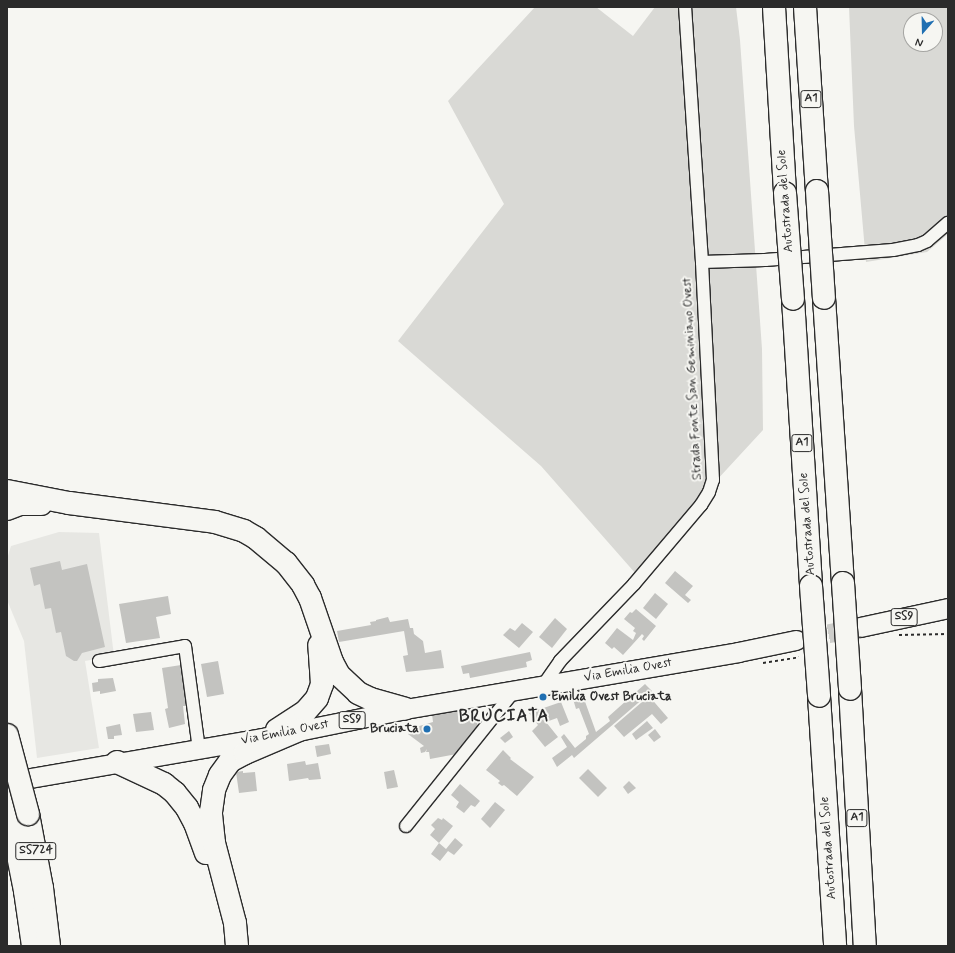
<!DOCTYPE html>
<style>
body{margin:0}
#map{position:relative;width:955px;height:953px;overflow:hidden;background:#f6f6f2;font-family:Mynerve,sans-serif}
div>[style]{position:absolute}
[style*='--x']{left:calc(var(--x)*1px);top:calc(var(--y)*1px);width:calc(var(--w)*1px);rotate:calc(var(--a)*1deg)}
.built>*{inset:0;background:#e7e7e3}
.green>*{inset:0;background:#d9d9d5}
.building>*{inset:0;background:#c3c3c0}
.primary-tunnel>*{height:19px;margin-top:-9.5px;transform-origin:0;background:repeating-linear-gradient(90deg,#cdcdca 0 19px,transparent 0 29px)}
.path>*{height:2px;margin-top:-1px;transform-origin:0;background:repeating-linear-gradient(90deg,#2b2b2b 0 3px,transparent 0 6px)}
.roads{filter:drop-shadow(1px 0 #2b2b2b) drop-shadow(-1px 0 #2b2b2b) drop-shadow(0 1px #2b2b2b) drop-shadow(0 -1px #2b2b2b)}
.street>*{height:12px;margin:-6px;padding:0 6px;transform-origin:6px;border-radius:6px;background:#f6f6f2}
.primary>*{height:19px;margin:-9.5px;padding:0 9.5px;transform-origin:9.5px;border-radius:9.5px;background:#f6f6f2}
.highway>*{height:22px;margin:-11px;padding:0 11px;transform-origin:11px;border-radius:11px;background:#f6f6f2}
.bridges{filter:drop-shadow(1px 0 #2b2b2b) drop-shadow(-1px 0 #2b2b2b) drop-shadow(0 1px #2b2b2b) drop-shadow(0 -1px #2b2b2b)}
.highway-bridge>*{height:22px;margin:-11px;padding:0 11px;transform-origin:11px;border-radius:11px;background:#f6f6f2}
.dots>*{width:11px;height:11px;translate:-50% -50%;box-sizing:border-box;border:2px solid #f6f6f2;border-radius:50%}
span{translate:-50% -50%;white-space:nowrap;text-align:center;line-height:1.15;-webkit-text-stroke:4px #f6f6f2;paint-order:stroke}
.shield-label span{padding:1px 3px;background:#f6f6f2;border:1px solid;border-radius:3px;-webkit-text-stroke-width:0}
.shield-label{font-size:12px;color:#2b2b2b;font-weight:700}
.street-label{font-size:13px;color:#2b2b2b}
.poi-label{font-size:13px;color:#2b2b2b;font-weight:700}
.left{translate:0 -50%;text-align:left}
.right{translate:-100% -50%;text-align:right}
.district-label{font-size:17px;color:#2b2b2b;font-weight:700;letter-spacing:1px}
.frame{position:absolute;inset:0;border:8px solid #2b2b2b;pointer-events:none}
.north{position:absolute;left:903px;top:12px;width:40px;height:40px;box-sizing:border-box;background:#f6f6f2;border:1px solid #a5a5a2;border-radius:50%;rotate:200deg;font-size:11px;font-weight:700;line-height:16px;text-align:center;color:#2b2b2b}
.north::after{content:'';display:block;margin:auto;width:14px;height:18px;background:#1f6fb2;clip-path:polygon(50% 0,100% 100%,50% 72%,0 100%)}
</style>
<div id="map">
<div class="built">
<div style="clip-path:polygon(59px 532px,99px 533px,114px 656px,85px 661px,99px 748px,37px 758px,24px 641px,7px 600px,7px 559px,11px 546px)"></div>
</div>
<div class="green">
<div style="clip-path:polygon(535px 7px,596px 7px,633px 36px,655px 7px,736px 7px,740px 40px,762px 349px,763px 430px,715px 482px,636px 574px,541px 466px,398px 341px,504px 204px,448px 101px)"></div>
<div style="clip-path:polygon(evenodd,849px 7px,948px 7px,948px 234px,927px 252px,866px 262px,854px 126px,849px 7px,911px 20px,935px 20px,935px 44px,911px 44px,911px 20px)"></div>
</div>
<div class="building">
<div style="clip-path:polygon(60px 561px,62px 570px,87px 564px,105px 647px,82px 653px,77px 661px,74px 661px,66px 656px,61px 632px,56px 633px,51px 608px,45px 609px,40px 584px,34px 586px,30px 568px)"></div>
<div style="clip-path:polygon(675px 571px,693px 586px,685px 595px,691px 600px,688px 603px,665px 583px)"></div>
<div style="clip-path:polygon(655px 593px,668px 604px,656px 619px,643px 608px)"></div>
<div style="clip-path:polygon(168px 596px,171px 614px,156px 617px,160px 638px,126px 643px,119px 604px)"></div>
<div style="clip-path:polygon(636px 609px,656px 626px,644px 641px,642px 639px,644px 636px,642px 634px,623px 655px,614px 647px,612px 649px,605px 643px,617px 628px,633px 640px,636px 633px,633px 631px,635px 628px,624px 619px,630px 612px,632px 613px)"></div>
<div style="clip-path:polygon(388px 617px,390px 622px,408px 619px,410px 628px,413px 628px,414px 634px,423px 641px,425px 653px,441px 650px,444px 668px,406px 672px,403px 656px,408px 655px,404px 631px,339px 642px,337px 631px,371px 625px,370px 622px,376px 621px,376px 620px)"></div>
<div style="clip-path:polygon(555px 618px,567px 629px,552px 648px,539px 637px)"></div>
<div style="clip-path:polygon(522px 623px,533px 632px,519px 648px,503px 635px,510px 628px,515px 631px)"></div>
<div style="clip-path:polygon(530px 652px,532px 660px,526px 662px,527px 667px,470px 678px,469px 673px,463px 674px,461px 666px)"></div>
<div style="clip-path:polygon(218px 661px,224px 694px,207px 697px,201px 664px)"></div>
<div style="clip-path:polygon(181px 665px,187px 706px,183px 706px,185px 724px,169px 728px,165px 709px,168px 708px,162px 668px)"></div>
<div style="clip-path:polygon(113px 678px,116px 691px,100px 694px,100px 691px,93px 692px,92px 683px,98px 682px,98px 679px)"></div>
<div style="clip-path:polygon(645px 684px,652px 691px,574px 758px,572px 755px,557px 767px,552px 758px,567px 747px,561px 737px,564px 734px,575px 748px,586px 739px,586px 736px,589px 734px,579px 708px,576px 709px,573px 699px,583px 696px,596px 732px,610px 721px,608px 717px)"></div>
<div style="clip-path:polygon(649px 696px,668px 718px,661px 724px,652px 714px,624px 737px,614px 726px)"></div>
<div style="clip-path:polygon(561px 702px,569px 722px,560px 726px,557px 718px,546px 722px,558px 737px,545px 747px,532px 731px,538px 725px,529px 713px)"></div>
<div style="clip-path:polygon(475px 708px,479px 735px,462px 753px,430px 759px,429px 752px,426px 752px,427px 749px,425px 752px,421px 753px,420px 748px,424px 746px,408px 734px,416px 727px,433px 722px,432px 714px)"></div>
<div style="clip-path:polygon(151px 712px,154px 730px,136px 732px,133px 714px)"></div>
<div style="clip-path:polygon(647px 721px,653px 728px,636px 740px,632px 734px)"></div>
<div style="clip-path:polygon(120px 724px,122px 735px,114px 736px,114px 739px,108px 739px,106px 727px)"></div>
<div style="clip-path:polygon(655px 729px,661px 737px,654px 742px,648px 735px)"></div>
<div style="clip-path:polygon(509px 731px,513px 737px,505px 743px,500px 738px)"></div>
<div style="clip-path:polygon(329px 744px,331px 754px,317px 757px,315px 746px)"></div>
<div style="clip-path:polygon(503px 750px,511px 758px,510px 759px,534px 777px,517px 796px,504px 785px,502px 786px,498px 783px,500px 781px,486px 770px)"></div>
<div style="clip-path:polygon(305px 761px,306px 765px,318px 763px,321px 779px,309px 780px,308px 778px,289px 781px,287px 764px)"></div>
<div style="clip-path:polygon(588px 769px,607px 788px,598px 797px,579px 778px)"></div>
<div style="clip-path:polygon(394px 770px,398px 787px,387px 789px,384px 772px)"></div>
<div style="clip-path:polygon(243px 771px,243px 773px,255px 772px,257px 791px,239px 793px,236px 772px)"></div>
<div style="clip-path:polygon(629px 781px,636px 788px,628px 794px,623px 787px)"></div>
<div style="clip-path:polygon(460px 784px,480px 801px,475px 807px,471px 805px,464px 813px,456px 807px,459px 802px,451px 795px)"></div>
<div style="clip-path:polygon(495px 802px,505px 810px,490px 828px,481px 819px)"></div>
<div style="clip-path:polygon(438px 818px,442px 820px,443px 818px,453px 826px,439px 843px,446px 849px,455px 838px,463px 845px,454px 855px,448px 851px,440px 861px,431px 854px,439px 843px,430px 835px,435px 829px,431px 825px)"></div>
</div>
<div class="primary-tunnel">
<div style="--x:800;--y:639;--w:61;--a:-11.3"></div>
</div>
<div class="path">
<div style="--x:899;--y:635;--w:49;--a:-1.2"></div>
<div style="--x:763;--y:663;--w:36;--a:-9"></div>
</div>
<div class="roads">
<div class="street">
<div style="--x:702;--y:262;--w:63;--a:-1.8"></div>
<div style="--x:765;--y:260;--w:128;--a:-4.5"></div>
<div style="--x:893;--y:250;--w:25;--a:-11"></div>
<div style="--x:918;--y:245;--w:10;--a:-24"></div>
<div style="--x:927;--y:241;--w:28;--a:-41"></div>
<div style="--x:99;--y:661;--w:87;--a:-9.9"></div>
<div style="--x:185;--y:646;--w:104;--a:82.3"></div>
<div style="--x:542;--y:687;--w:32;--a:-55"></div>
<div style="--x:560;--y:661;--w:107;--a:-46.1"></div>
<div style="--x:634;--y:584;--w:104;--a:-49.7"></div>
<div style="--x:701;--y:505;--w:15;--a:-58"></div>
<div style="--x:709;--y:492;--w:13;--a:-72"></div>
<div style="--x:713;--y:480;--w:218;--a:-92.9"></div>
<div style="--x:702;--y:262;--w:256;--a:-93.8"></div>
<div style="--x:406;--y:826;--w:173;--a:-51.3"></div>
</div>
<div class="primary">
<div style="--x:860;--y:627;--w:90;--a:-12.2"></div>
<div style="--x:7;--y:782;--w:260;--a:-9.8"></div>
<div style="--x:263;--y:738;--w:145;--a:-11.5"></div>
<div style="--x:405;--y:709;--w:338;--a:-9.7"></div>
<div style="--x:738;--y:652;--w:59;--a:-11.7"></div>
</div>
<div class="highway">
<div style="--x:774;--y:7;--w:186;--a:86.6"></div>
<div style="--x:805;--y:7;--w:184;--a:86.3"></div>
<div style="--x:824;--y:298;--w:286;--a:86.2"></div>
<div style="--x:793;--y:299;--w:288;--a:86.4"></div>
<div style="--x:7;--y:491;--w:63;--a:11"></div>
<div style="--x:69;--y:503;--w:147;--a:7.4"></div>
<div style="--x:215;--y:522;--w:30;--a:17"></div>
<div style="--x:244;--y:531;--w:14;--a:30"></div>
<div style="--x:256;--y:538;--w:39;--a:40"></div>
<div style="--x:286;--y:563;--w:28;--a:52"></div>
<div style="--x:303;--y:585;--w:15;--a:62"></div>
<div style="--x:310;--y:598;--w:68;--a:71"></div>
<div style="--x:332;--y:662;--w:15;--a:62"></div>
<div style="--x:339;--y:675;--w:26;--a:43"></div>
<div style="--x:358;--y:693;--w:14;--a:25"></div>
<div style="--x:371;--y:699;--w:35;--a:16"></div>
<div style="--x:7;--y:509;--w:14;--a:-21"></div>
<div style="--x:20;--y:504;--w:21;--a:0"></div>
<div style="--x:850;--y:689;--w:257;--a:86.7"></div>
<div style="--x:819;--y:696;--w:251;--a:86.3"></div>
<div style="--x:277;--y:730;--w:33;--a:-33"></div>
<div style="--x:305;--y:712;--w:18;--a:-49"></div>
<div style="--x:317;--y:698;--w:15;--a:-70"></div>
<div style="--x:322;--y:684;--w:39;--a:-94"></div>
<div style="--x:117;--y:762;--w:52;--a:25.1"></div>
<div style="--x:164;--y:784;--w:14;--a:39"></div>
<div style="--x:175;--y:793;--w:19;--a:51"></div>
<div style="--x:187;--y:808;--w:17;--a:62"></div>
<div style="--x:195;--y:823;--w:32;--a:70"></div>
<div style="--x:7;--y:800;--w:93;--a:78.8"></div>
<div style="--x:25;--y:891;--w:56;--a:81.7"></div>
<div style="--x:28;--y:814;--w:75;--a:79.3"></div>
<div style="--x:42;--y:888;--w:58;--a:83.1"></div>
<div style="--x:237;--y:946;--w:23;--a:-95"></div>
<div style="--x:235;--y:923;--w:83;--a:-104.7"></div>
<div style="--x:214;--y:843;--w:31;--a:-96"></div>
<div style="--x:211;--y:812;--w:22;--a:-82"></div>
<div style="--x:214;--y:790;--w:16;--a:-68"></div>
<div style="--x:220;--y:775;--w:17;--a:-54"></div>
<div style="--x:230;--y:761;--w:17;--a:-28"></div>
<div style="--x:245;--y:753;--w:59;--a:-23.1"></div>
</div>
</div>
<div class="bridges">
<div class="highway-bridge">
<div style="--x:817;--y:191;--w:107;--a:86.3"></div>
<div style="--x:785;--y:193;--w:106;--a:85.7"></div>
<div style="--x:843;--y:583;--w:106;--a:86.2"></div>
<div style="--x:811;--y:586;--w:110;--a:85.8"></div>
<div style="--x:7;--y:735;--w:82;--a:75.1"></div>
</div>
</div>
<div class="dots">
<div style="left:543px;top:697px;background:#1f6fb2"></div>
<div style="left:427px;top:729px;background:#1f6fb2"></div>
</div>
<div class="shield-label">
<span style="left:811px;top:99px">A1</span>
<span style="left:802px;top:443px">A1</span>
<span style="left:904px;top:617px">SS9</span>
<span style="left:352px;top:720px">SS9</span>
<span style="left:857px;top:818px">A1</span>
<span style="left:36px;top:851px">SS724</span>
</div>
<div class="street-label">
<span style="left:786px;top:201px;rotate:-94deg">Autostrada del Sole</span>
<span style="left:693px;top:379px;rotate:-93deg">Strada Fonte San Geminiano Ovest</span>
<span style="left:808px;top:524px;rotate:-94deg">Autostrada del Sole</span>
<span style="left:628px;top:671px;rotate:-10deg">Via Emilia Ovest</span>
<span style="left:285px;top:733px;rotate:-11deg">Via Emilia Ovest</span>
<span style="left:829px;top:848px;rotate:-94deg">Autostrada del Sole</span>
</div>
<div class="poi-label">
<span class="left" style="left:551px;top:697px">Emilia Ovest Bruciata</span>
<span class="right" style="left:419px;top:729px">Bruciata</span>
</div>
<div class="district-label">
<span style="left:504px;top:717px">BRUCIATA</span>
</div>
<div class="frame"></div>
<div class="north">N</div>
</div>
